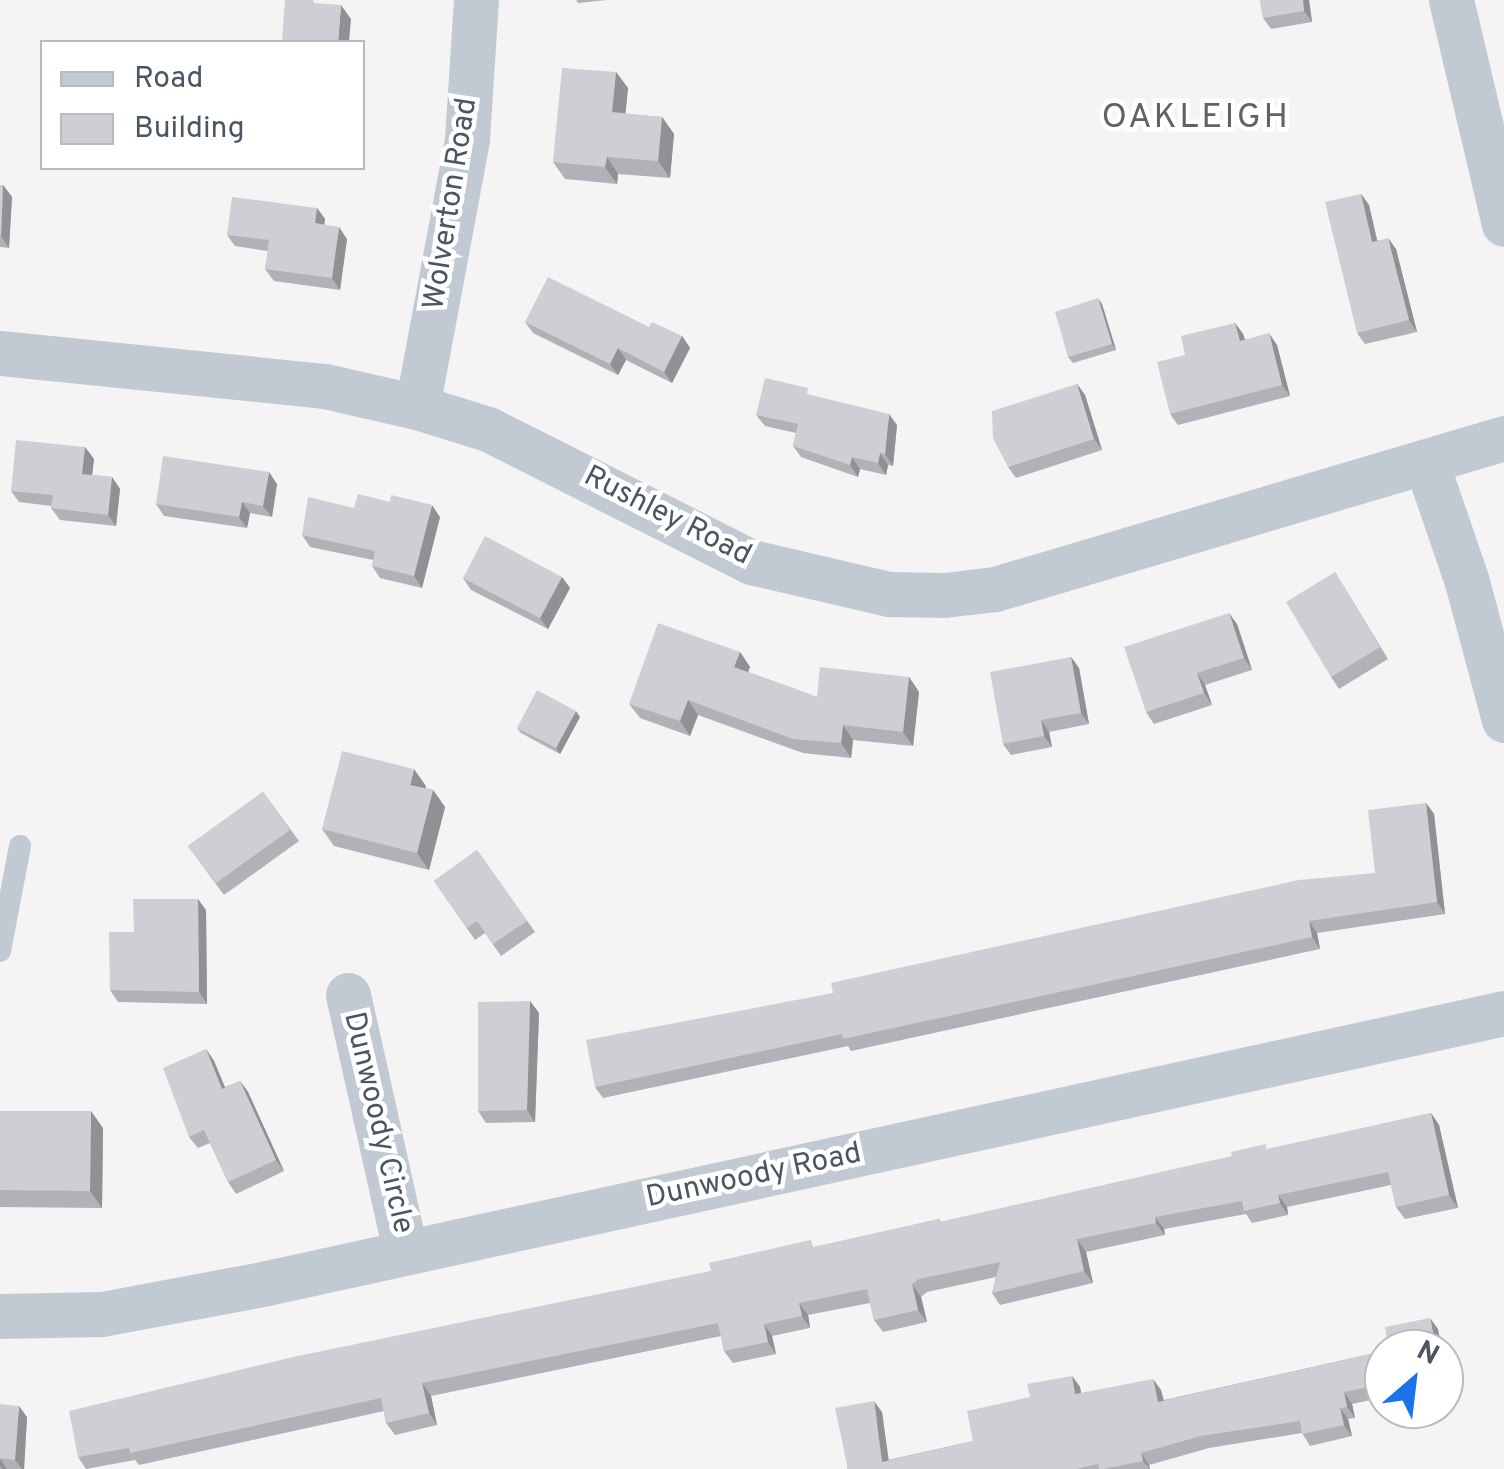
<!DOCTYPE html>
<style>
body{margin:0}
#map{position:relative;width:1504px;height:1469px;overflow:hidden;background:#f5f3f3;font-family:Overpass,sans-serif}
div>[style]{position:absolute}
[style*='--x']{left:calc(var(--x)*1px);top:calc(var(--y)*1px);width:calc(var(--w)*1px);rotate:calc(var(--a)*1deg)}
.service>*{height:22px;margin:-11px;padding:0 11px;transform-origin:11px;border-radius:11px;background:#c1cad2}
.minor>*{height:45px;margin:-22.5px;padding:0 22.5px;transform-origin:22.5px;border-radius:22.5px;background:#c1cad2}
.wall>*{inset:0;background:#b0b2b7}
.shaded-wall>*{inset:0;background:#909195}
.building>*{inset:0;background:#cdcfd5}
span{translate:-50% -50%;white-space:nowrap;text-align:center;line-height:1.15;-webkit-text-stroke:9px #fff;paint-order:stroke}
.street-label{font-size:30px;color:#4a5661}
.quarter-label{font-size:35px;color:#5f6368;letter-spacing:2.5px}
.legend{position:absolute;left:40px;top:40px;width:325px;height:130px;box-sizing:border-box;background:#fff;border:2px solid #b7bbc0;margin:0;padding:12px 18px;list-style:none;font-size:30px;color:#4a5661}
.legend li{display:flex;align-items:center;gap:20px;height:50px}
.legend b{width:50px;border:2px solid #b7bbc0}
.north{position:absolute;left:1364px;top:1329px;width:100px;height:100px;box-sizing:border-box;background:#fff;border:2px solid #b7bbc0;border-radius:50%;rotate:28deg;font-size:28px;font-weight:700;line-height:40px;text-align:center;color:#4a5661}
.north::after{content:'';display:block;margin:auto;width:35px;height:45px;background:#1a73e8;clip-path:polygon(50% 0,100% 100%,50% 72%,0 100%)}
</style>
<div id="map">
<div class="service">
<div style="--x:0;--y:951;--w:107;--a:-79.2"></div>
</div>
<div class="minor">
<div style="--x:1451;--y:0;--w:230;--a:76.7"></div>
<div style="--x:0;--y:353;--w:327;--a:5.8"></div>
<div style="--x:325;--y:386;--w:94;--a:12.9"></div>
<div style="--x:417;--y:407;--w:74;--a:17.2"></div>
<div style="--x:488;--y:429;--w:295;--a:26.8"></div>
<div style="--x:751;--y:562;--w:142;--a:13.1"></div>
<div style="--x:889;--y:594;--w:55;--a:1"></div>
<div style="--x:944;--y:595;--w:51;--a:-6.7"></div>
<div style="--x:995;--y:589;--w:531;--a:-16.52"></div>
<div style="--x:417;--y:407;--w:273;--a:-79.4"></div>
<div style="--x:467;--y:139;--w:139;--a:-86.3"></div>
<div style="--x:1426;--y:462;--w:127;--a:71.1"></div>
<div style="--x:1467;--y:582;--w:143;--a:75"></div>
<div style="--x:348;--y:995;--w:261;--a:77.4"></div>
<div style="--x:0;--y:1316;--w:102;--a:-1.1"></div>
<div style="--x:102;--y:1314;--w:168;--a:-10.6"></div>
<div style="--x:267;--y:1283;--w:1266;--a:-12.31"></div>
</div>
<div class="wall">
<div style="clip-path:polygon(576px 0,607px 0,578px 3px)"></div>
<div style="clip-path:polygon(1260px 0,1309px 0,1312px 22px,1271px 29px,1263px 18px)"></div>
<div style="clip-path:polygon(616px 72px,628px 88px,625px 114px,662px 117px,674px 134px,670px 178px,618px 174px,617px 184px,565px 179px,553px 162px)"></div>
<div style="clip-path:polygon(0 185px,3px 185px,12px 197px,9px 248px,0 247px)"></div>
<div style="clip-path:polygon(1361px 194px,1369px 205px,1377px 240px,1396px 249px,1417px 332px,1365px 344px,1357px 333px)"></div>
<div style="clip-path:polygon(317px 208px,325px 219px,324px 225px,347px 239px,340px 290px,274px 281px,265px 269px,268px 251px,235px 246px,227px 235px)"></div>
<div style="clip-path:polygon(1102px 304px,1116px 350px,1073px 363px,1068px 357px)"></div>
<div style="clip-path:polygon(525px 322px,682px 336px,690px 348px,672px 383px,626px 360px,618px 375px,533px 333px)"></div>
<div style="clip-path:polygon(1235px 323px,1243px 334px,1245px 339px,1277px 345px,1290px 396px,1178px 425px,1170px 414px,1185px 355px)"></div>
<div style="clip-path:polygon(1077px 384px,1085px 395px,1102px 450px,1016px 478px,1008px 467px)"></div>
<div style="clip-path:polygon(813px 396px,897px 425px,893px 466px,888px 465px,886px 475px,860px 469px,858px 477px,801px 457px,793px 446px,796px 433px,765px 426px,756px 415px)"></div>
<div style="clip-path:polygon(85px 447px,94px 459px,92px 475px,112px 477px,120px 489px,116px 526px,60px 520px,51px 508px,52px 506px,19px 502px,11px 491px)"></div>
<div style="clip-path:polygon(277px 484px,272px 517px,250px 513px,247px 528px,164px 516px,156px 504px)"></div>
<div style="clip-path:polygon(354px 508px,440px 517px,422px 588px,380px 578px,372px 566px,373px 560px,310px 547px,302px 535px)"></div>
<div style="clip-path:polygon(1335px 572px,1388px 659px,1339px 689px,1331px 677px)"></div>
<div style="clip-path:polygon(562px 577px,570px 588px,548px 629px,471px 590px,463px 578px)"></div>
<div style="clip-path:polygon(1237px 624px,1252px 670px,1205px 685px,1212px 705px,1154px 724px,1146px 712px)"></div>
<div style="clip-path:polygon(740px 652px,750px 667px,748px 672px,817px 697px,909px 677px,919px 692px,913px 746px,853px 740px,851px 758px,803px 753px,698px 715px,690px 736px,640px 718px,629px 704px)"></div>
<div style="clip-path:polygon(1071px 657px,1079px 668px,1089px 724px,1049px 732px,1052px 747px,1011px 755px,1003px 744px)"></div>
<div style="clip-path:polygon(580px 717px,560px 754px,521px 733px,517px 728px)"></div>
<div style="clip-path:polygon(426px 786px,425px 788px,433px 790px,445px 807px,429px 870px,334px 846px,322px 829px)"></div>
<div style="clip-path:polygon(263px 792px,299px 841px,224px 895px,188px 846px)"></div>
<div style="clip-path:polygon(1426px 803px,1434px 814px,1445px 914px,1317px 933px,1320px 949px,851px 1051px,848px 1046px,603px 1098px,595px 1087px,833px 993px,1375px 873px)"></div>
<div style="clip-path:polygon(477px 850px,535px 932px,501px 956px,485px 933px,475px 940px,434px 881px)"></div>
<div style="clip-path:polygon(206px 910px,207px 1004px,118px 1002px,110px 990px,134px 932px)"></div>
<div style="clip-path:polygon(530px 1001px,539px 1013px,535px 1122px,486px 1123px,478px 1111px)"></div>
<div style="clip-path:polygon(206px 1049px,214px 1061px,225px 1087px,240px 1081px,248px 1092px,284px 1171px,236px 1194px,228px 1182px,210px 1143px,198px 1148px,189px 1137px)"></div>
<div style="clip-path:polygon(0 1111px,103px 1128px,102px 1208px,0 1207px)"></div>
<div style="clip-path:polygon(1431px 1113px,1439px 1125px,1458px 1208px,1405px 1219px,1396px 1207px,1391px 1185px,1287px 1207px,1288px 1215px,1252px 1223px,1246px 1214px,1164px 1229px,1165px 1235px,1086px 1252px,1093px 1283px,1000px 1305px,992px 1293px,996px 1277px,927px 1292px,921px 1297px,927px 1322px,883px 1332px,874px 1320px,870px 1303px,808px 1315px,810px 1328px,772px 1336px,776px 1354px,733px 1363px,724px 1351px,721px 1336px,431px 1396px,437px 1425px,395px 1435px,386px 1423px,384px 1411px,139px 1465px,135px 1460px,86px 1469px,78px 1457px,711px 1271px,939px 1219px,941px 1222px)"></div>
<div style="clip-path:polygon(1384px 1351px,1384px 1397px,1352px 1404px,1355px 1418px,1348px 1419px,1352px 1436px,1310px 1446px,1302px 1433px,1209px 1448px,1149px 1465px,1150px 1469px,847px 1469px,882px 1412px,888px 1460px,973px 1441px,1030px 1397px,1072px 1376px,1080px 1387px,1081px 1393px,1161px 1390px,1164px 1400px)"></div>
<div style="clip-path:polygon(0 1404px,27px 1417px,24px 1469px,0 1469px)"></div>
</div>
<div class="shaded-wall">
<div style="clip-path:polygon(1303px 0,1309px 0,1312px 22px,1304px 11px)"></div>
<div style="clip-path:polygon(341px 5px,351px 19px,349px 42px,338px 42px)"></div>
<div style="clip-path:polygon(616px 72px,628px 88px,624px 129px,612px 112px)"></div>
<div style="clip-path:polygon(662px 117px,674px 134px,670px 178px,658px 161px)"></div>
<div style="clip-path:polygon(607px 157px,618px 174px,617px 184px,605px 167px)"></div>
<div style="clip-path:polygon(3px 185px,12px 197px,9px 248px,1px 236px)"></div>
<div style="clip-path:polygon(1361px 194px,1369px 205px,1380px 253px,1372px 242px)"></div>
<div style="clip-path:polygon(317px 208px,325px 219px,323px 235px,315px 223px)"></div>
<div style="clip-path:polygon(339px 227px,347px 239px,340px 290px,332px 278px)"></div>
<div style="clip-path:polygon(1388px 238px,1396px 249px,1417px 332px,1409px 320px)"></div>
<div style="clip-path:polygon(1098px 298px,1102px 304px,1116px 350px,1112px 344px)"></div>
<div style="clip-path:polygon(1235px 323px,1243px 334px,1249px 352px,1240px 341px)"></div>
<div style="clip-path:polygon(1269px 333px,1277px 345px,1290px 396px,1282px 385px)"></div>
<div style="clip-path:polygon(682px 336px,690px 348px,672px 383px,664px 372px)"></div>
<div style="clip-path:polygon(618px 348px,626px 360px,618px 375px,610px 364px)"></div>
<div style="clip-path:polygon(1077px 384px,1085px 395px,1102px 450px,1094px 439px)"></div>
<div style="clip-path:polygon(889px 414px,897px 425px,893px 466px,885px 454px)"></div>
<div style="clip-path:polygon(85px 447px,94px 459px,91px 485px,82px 474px)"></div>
<div style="clip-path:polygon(880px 453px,888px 465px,886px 475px,878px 463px)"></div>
<div style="clip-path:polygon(852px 457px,860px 469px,858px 477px,850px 465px)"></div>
<div style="clip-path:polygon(269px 472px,277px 484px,272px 517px,263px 506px)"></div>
<div style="clip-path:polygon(112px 477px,120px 489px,116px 526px,108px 515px)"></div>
<div style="clip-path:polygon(242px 502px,250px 513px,247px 528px,239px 517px)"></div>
<div style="clip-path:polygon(432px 505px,440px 517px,422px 588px,414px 576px)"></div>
<div style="clip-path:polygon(562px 577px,570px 588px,548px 629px,540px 618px)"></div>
<div style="clip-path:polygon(1229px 613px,1237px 624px,1252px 670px,1244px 658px)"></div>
<div style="clip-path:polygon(740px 652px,750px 667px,744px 682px,734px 667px)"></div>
<div style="clip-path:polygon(1071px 657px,1079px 668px,1089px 724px,1081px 713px)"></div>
<div style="clip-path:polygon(1197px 673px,1205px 685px,1212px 705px,1204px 693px)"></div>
<div style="clip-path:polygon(909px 677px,919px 692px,913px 746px,903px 732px)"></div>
<div style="clip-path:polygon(688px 700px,698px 715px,690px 736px,680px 721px)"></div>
<div style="clip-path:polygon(576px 711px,580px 717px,560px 754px,556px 748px)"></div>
<div style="clip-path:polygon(1041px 720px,1049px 732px,1052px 747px,1044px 736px)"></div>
<div style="clip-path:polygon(843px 725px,853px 740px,851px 758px,841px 743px)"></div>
<div style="clip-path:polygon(414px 769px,426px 786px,421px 802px,410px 785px)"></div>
<div style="clip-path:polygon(433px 790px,445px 807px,429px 870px,417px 853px)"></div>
<div style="clip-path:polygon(1426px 803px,1434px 814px,1445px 914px,1437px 902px)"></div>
<div style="clip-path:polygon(198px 899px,206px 910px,207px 1004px,199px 992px)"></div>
<div style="clip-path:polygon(1309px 921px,1317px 933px,1320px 949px,1312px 937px)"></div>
<div style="clip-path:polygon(530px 1001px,539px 1013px,535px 1122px,527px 1110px)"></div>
<div style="clip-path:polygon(206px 1049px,214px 1061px,230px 1100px,222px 1089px)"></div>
<div style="clip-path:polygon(240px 1081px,248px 1092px,284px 1171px,276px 1160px)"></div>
<div style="clip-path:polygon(91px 1111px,103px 1128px,102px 1208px,90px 1191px)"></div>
<div style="clip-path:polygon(1431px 1113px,1439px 1125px,1458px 1208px,1449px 1195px)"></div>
<div style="clip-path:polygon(1278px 1195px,1287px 1207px,1288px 1215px,1280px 1203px)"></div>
<div style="clip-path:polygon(1155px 1217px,1164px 1229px,1165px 1235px,1156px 1223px)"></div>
<div style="clip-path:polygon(1077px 1239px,1086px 1252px,1093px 1283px,1084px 1271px)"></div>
<div style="clip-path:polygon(912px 1284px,921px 1297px,927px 1322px,918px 1310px)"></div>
<div style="clip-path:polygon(799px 1303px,808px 1315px,810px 1328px,802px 1316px)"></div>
<div style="clip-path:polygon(1430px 1318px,1438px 1329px,1442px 1349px,1436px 1349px)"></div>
<div style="clip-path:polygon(764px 1324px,772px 1336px,776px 1354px,768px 1342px)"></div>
<div style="clip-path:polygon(1444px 1360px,1448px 1384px,1444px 1378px)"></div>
<div style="clip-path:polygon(1072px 1376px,1080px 1387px,1083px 1406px,1075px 1394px)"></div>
<div style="clip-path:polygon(1153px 1379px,1161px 1390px,1166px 1413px,1158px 1402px)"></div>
<div style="clip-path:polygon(422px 1383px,431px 1396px,437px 1425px,429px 1413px)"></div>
<div style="clip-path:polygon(1344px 1392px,1352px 1404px,1355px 1418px,1347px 1407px)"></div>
<div style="clip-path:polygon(874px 1401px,882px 1412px,890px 1469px,882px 1462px)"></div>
<div style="clip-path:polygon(19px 1406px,27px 1417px,24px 1469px,22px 1469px,15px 1460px)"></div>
<div style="clip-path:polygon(1340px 1408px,1348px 1419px,1352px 1436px,1344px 1425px)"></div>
<div style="clip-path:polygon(1141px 1453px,1149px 1465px,1150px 1469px,1143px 1461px)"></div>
<div style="clip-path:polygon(0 1459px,7px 1469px,2px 1469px,0 1466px)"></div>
</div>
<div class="building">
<div style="clip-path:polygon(285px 0,313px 0,314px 3px,341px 5px,338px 42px,282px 42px)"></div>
<div style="clip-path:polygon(1260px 0,1303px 0,1304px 11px,1263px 18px)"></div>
<div style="clip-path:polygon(562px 68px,616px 72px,612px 112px,662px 117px,658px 161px,607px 157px,605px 167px,553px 162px)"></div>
<div style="clip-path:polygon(0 185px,3px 185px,1px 236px,0 236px)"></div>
<div style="clip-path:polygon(1361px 194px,1372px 242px,1388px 238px,1409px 320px,1357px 333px,1325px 202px)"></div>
<div style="clip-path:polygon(232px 197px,317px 208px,315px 223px,339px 227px,332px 278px,265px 269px,269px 240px,227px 235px)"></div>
<div style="clip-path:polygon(548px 277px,649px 327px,652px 322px,682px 336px,664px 372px,618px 348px,610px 364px,525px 322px)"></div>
<div style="clip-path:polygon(1098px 298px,1112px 344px,1068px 357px,1055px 312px)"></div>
<div style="clip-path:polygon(1235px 323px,1240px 341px,1269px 333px,1282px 385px,1170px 414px,1157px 362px,1185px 355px,1181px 336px)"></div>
<div style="clip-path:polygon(765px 378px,808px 388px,807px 394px,889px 414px,885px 454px,880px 453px,878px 463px,852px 457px,850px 465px,793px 446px,798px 424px,756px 415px)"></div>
<div style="clip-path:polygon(1077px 384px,1094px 439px,1008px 467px,993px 438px,992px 411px)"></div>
<div style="clip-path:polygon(16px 440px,85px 447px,82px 474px,112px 477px,108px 515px,51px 508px,53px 495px,11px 491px)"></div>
<div style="clip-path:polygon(163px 456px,269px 472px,263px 506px,242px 502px,239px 517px,156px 504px)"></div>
<div style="clip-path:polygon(358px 494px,390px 502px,391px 495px,432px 505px,414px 576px,372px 566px,375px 551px,302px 535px,308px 497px,354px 508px)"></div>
<div style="clip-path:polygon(485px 536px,562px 577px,540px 618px,463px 578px)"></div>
<div style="clip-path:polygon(1335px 572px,1380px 647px,1331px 677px,1286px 602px)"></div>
<div style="clip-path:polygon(1229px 613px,1244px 658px,1197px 673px,1204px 693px,1146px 712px,1124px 647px)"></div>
<div style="clip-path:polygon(658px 623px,740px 652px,734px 667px,817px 697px,820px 667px,909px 677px,903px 732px,843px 725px,841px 743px,793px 739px,688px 700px,680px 721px,629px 704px)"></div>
<div style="clip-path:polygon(1071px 657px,1081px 713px,1041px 720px,1044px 736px,1003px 744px,990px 672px)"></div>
<div style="clip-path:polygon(537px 690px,576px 711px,556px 748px,517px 728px)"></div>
<div style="clip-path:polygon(342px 751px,414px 769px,410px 785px,433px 790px,417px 853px,322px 829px)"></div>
<div style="clip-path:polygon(263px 792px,290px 830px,216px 883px,188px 846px)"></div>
<div style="clip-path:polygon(1426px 803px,1437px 902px,1309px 921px,1312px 937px,843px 1039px,842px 1034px,595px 1087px,586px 1040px,833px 993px,831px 983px,1299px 880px,1375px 873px,1368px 810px)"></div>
<div style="clip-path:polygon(477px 850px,527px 921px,493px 944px,477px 921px,467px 928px,434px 881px)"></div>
<div style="clip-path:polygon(133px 899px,198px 899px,199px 992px,110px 990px,109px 932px,134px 932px)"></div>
<div style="clip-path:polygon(530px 1001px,527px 1110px,478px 1111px,478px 1002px)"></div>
<div style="clip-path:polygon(206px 1049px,222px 1089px,240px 1081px,276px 1160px,228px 1182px,204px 1130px,189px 1137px,163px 1068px)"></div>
<div style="clip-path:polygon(0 1111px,91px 1111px,90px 1191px,0 1190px)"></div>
<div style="clip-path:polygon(1431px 1113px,1449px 1195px,1396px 1207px,1388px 1172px,1278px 1195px,1280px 1203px,1244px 1211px,1242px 1201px,1155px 1217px,1156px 1223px,1077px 1239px,1084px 1271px,992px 1293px,1000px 1262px,919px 1279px,912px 1284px,918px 1310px,874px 1320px,867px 1289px,799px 1303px,802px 1316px,764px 1324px,768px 1342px,724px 1351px,718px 1323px,422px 1383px,429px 1413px,386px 1423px,381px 1398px,130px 1453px,129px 1448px,78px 1457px,69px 1411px,293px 1357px,711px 1271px,709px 1263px,811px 1240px,813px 1247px,939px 1219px,939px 1222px,1232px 1156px,1231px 1152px,1266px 1144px,1266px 1149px)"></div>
<div style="clip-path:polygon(1430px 1318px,1436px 1349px,1389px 1349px,1385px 1327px)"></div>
<div style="clip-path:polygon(1384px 1351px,1384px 1384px,1344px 1392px,1347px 1407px,1340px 1408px,1344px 1425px,1302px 1434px,1300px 1421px,1201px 1436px,1141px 1453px,1143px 1461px,1103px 1469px,1099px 1469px,1098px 1464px,1076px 1469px,847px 1469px,848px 1469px,835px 1408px,874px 1401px,882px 1462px,973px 1441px,967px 1411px,1030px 1397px,1027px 1384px,1072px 1376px,1075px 1394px,1153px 1379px,1158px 1402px)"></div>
<div style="clip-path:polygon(0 1404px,19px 1406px,15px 1460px,0 1458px)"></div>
</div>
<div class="street-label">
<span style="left:452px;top:204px;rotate:-81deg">Wolverton Road</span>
<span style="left:667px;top:517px;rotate:27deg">Rushley Road</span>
<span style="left:377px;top:1123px;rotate:77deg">Dunwoody Circle</span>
<span style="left:754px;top:1177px;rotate:-12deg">Dunwoody Road</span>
</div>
<div class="quarter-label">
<span style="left:1196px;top:118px">OAKLEIGH</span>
</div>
<ul class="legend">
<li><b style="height:12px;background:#c1cad2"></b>Road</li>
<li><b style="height:28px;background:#cdcfd5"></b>Building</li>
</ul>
<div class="north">N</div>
</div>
